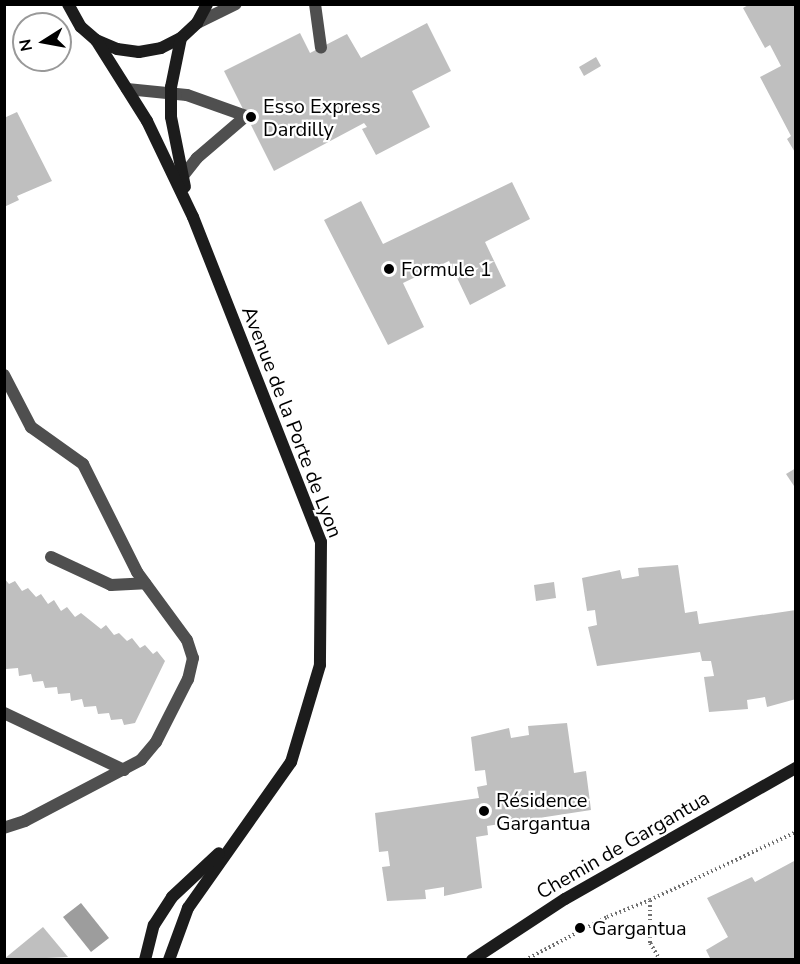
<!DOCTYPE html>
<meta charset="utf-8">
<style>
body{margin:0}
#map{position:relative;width:800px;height:964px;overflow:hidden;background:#fff;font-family:"Nunito Sans",sans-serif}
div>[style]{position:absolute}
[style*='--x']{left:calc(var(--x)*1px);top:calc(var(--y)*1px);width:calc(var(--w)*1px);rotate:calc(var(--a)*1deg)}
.water>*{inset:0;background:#9d9d9d}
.building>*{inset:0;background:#bfbfbf}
.path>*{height:4px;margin-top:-2px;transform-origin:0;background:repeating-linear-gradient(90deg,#717171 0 1.5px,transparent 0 4.5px)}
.lane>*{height:12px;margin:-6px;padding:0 6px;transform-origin:6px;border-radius:6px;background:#4f4f4f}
.street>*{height:12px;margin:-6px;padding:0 6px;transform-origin:6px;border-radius:6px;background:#4f4f4f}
.secondary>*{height:12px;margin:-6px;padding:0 6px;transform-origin:6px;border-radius:6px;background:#1c1c1c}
.dots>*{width:16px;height:16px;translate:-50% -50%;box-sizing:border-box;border:3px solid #fff;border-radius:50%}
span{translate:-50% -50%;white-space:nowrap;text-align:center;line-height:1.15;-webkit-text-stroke:4.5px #fff;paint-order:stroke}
.poi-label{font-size:20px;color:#000}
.left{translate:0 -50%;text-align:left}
.street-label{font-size:20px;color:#000}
.frame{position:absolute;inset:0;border:6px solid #000;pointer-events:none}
.north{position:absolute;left:12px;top:12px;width:60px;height:60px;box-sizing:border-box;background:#fff;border:2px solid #999;border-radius:50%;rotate:259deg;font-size:16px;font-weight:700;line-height:24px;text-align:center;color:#000}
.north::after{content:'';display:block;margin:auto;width:21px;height:27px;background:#000;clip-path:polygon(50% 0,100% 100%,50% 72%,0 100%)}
</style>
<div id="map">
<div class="water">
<div style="clip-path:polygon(81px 903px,109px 938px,91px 952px,63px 917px)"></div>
</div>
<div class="building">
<div style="clip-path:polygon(750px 4px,796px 4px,796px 154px,787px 139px,791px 136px,760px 77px,781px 66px,770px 45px,765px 48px,743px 8px)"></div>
<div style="clip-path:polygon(427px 23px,451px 71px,412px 91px,430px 127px,376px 155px,362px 129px,367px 127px,364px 123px,274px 171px,224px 71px,300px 33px,310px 53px,347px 34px,361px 58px)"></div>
<div style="clip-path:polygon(596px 57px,601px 66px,584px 76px,579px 67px)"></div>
<div style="clip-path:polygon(17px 112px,52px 181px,17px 196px,19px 200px,4px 207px,4px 118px)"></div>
<div style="clip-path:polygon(512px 182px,530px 219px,485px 242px,506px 286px,470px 305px,449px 261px,403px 283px,424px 327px,388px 345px,324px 220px,361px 201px,383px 244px)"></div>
<div style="clip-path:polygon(796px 468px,796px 489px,786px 474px)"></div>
<div style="clip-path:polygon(678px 565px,685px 613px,697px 611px,699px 624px,796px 610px,796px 699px,767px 707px,765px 697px,747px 700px,748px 709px,709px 712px,704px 677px,714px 676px,711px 661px,702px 661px,700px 652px,597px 666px,588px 627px,597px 625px,595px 610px,587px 611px,582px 578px,620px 570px,622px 579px,639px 576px,638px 568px)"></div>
<div style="clip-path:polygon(4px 578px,9px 584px,15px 581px,22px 591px,28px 588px,36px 597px,41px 594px,48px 604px,54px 600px,61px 611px,67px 607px,75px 617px,81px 613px,101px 629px,106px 625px,114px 635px,119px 633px,127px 641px,132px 638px,140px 648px,145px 645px,153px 654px,157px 651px,165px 661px,135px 723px,124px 725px,122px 719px,111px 720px,109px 713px,98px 714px,96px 706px,84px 707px,82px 699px,71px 701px,70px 693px,58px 694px,57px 687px,45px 688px,43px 681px,33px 682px,31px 674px,19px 676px,18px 668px,6px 669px)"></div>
<div style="clip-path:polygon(554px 582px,556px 598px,536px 601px,534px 585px)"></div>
<div style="clip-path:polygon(567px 723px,574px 773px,586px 771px,591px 810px,487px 826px,488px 835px,476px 837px,482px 888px,444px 896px,444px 887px,425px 890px,426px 899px,387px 901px,382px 867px,390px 866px,388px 851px,379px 852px,375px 813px,479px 798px,477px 787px,487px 785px,485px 770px,475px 771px,471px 737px,509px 728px,511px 738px,529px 735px,528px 726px)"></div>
<div style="clip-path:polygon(796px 860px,796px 960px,711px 960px,706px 950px,728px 937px,707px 898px,752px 877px,755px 882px)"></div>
<div style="clip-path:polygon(43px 927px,68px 957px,4px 960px,4px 959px)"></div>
</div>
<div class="path">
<div style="--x:525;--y:960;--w:93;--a:-27.7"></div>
<div style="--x:607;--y:917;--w:46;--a:-21.6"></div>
<div style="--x:660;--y:960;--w:20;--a:-120"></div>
<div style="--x:650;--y:943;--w:43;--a:-90"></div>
<div style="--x:650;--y:900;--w:161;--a:-25"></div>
</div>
<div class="lane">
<div style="--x:315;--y:4;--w:44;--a:82.2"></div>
<div style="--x:127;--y:89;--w:60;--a:5.7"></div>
<div style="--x:187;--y:95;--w:63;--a:19.6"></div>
<div style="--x:246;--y:116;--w:65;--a:139.4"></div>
<div style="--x:197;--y:158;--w:24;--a:128"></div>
<div style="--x:4;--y:375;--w:59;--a:62.6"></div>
<div style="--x:31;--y:427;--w:64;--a:35.4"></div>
<div style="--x:83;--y:464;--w:121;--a:63.4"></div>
<div style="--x:137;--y:572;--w:84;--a:53.7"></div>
<div style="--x:187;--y:640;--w:19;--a:72"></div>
<div style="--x:193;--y:658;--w:22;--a:103"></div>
<div style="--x:188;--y:679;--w:71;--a:116.9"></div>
<div style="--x:156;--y:742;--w:23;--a:130"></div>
<div style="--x:141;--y:760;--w:131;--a:152.3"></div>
<div style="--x:25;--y:821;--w:22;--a:162"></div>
<div style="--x:51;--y:557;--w:66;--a:25"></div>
<div style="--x:111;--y:585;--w:34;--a:-3"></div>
<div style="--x:4;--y:713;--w:133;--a:25.4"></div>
</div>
<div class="street">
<div style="--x:197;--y:23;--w:43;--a:-26"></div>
</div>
<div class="secondary">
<div style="--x:68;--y:4;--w:26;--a:61"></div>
<div style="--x:81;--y:27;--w:20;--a:41"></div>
<div style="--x:96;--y:40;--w:23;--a:23"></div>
<div style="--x:117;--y:49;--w:22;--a:8"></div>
<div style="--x:139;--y:52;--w:22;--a:-10"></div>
<div style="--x:161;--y:48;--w:22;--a:-27"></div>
<div style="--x:181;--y:38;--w:22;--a:-43"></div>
<div style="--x:197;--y:23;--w:21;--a:-62"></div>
<div style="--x:181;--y:38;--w:50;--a:101.5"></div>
<div style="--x:171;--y:87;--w:30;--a:90"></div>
<div style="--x:171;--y:117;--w:71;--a:78.7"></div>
<div style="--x:96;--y:40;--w:96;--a:57.8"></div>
<div style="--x:147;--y:121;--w:106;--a:64.4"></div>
<div style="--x:193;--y:217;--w:349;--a:68.5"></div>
<div style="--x:321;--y:542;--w:123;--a:90.5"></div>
<div style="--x:320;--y:665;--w:101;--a:106.6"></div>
<div style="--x:291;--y:762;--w:179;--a:125.2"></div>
<div style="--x:188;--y:908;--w:55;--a:110.1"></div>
<div style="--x:145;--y:960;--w:36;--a:-76"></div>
<div style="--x:154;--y:925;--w:33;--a:-57"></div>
<div style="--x:172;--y:897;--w:64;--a:-43.1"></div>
<div style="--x:472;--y:960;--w:111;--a:-33.3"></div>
<div style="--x:565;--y:899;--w:266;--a:-29.6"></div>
</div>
<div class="dots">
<div style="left:251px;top:117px;background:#000"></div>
<div style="left:389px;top:269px;background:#000"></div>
<div style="left:484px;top:811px;background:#000"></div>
<div style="left:580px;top:928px;background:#000"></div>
</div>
<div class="poi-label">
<span class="left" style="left:263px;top:118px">Esso Express<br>Dardilly</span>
<span class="left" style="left:401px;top:269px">Formule 1</span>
<span class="left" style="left:496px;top:812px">Résidence<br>Gargantua</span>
<span class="left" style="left:592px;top:928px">Gargantua</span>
</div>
<div class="street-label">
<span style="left:292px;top:422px;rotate:69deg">Avenue de la Porte de Lyon</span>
<span style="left:623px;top:845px;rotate:-30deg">Chemin de Gargantua</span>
</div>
<div class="frame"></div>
<div class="north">N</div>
</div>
